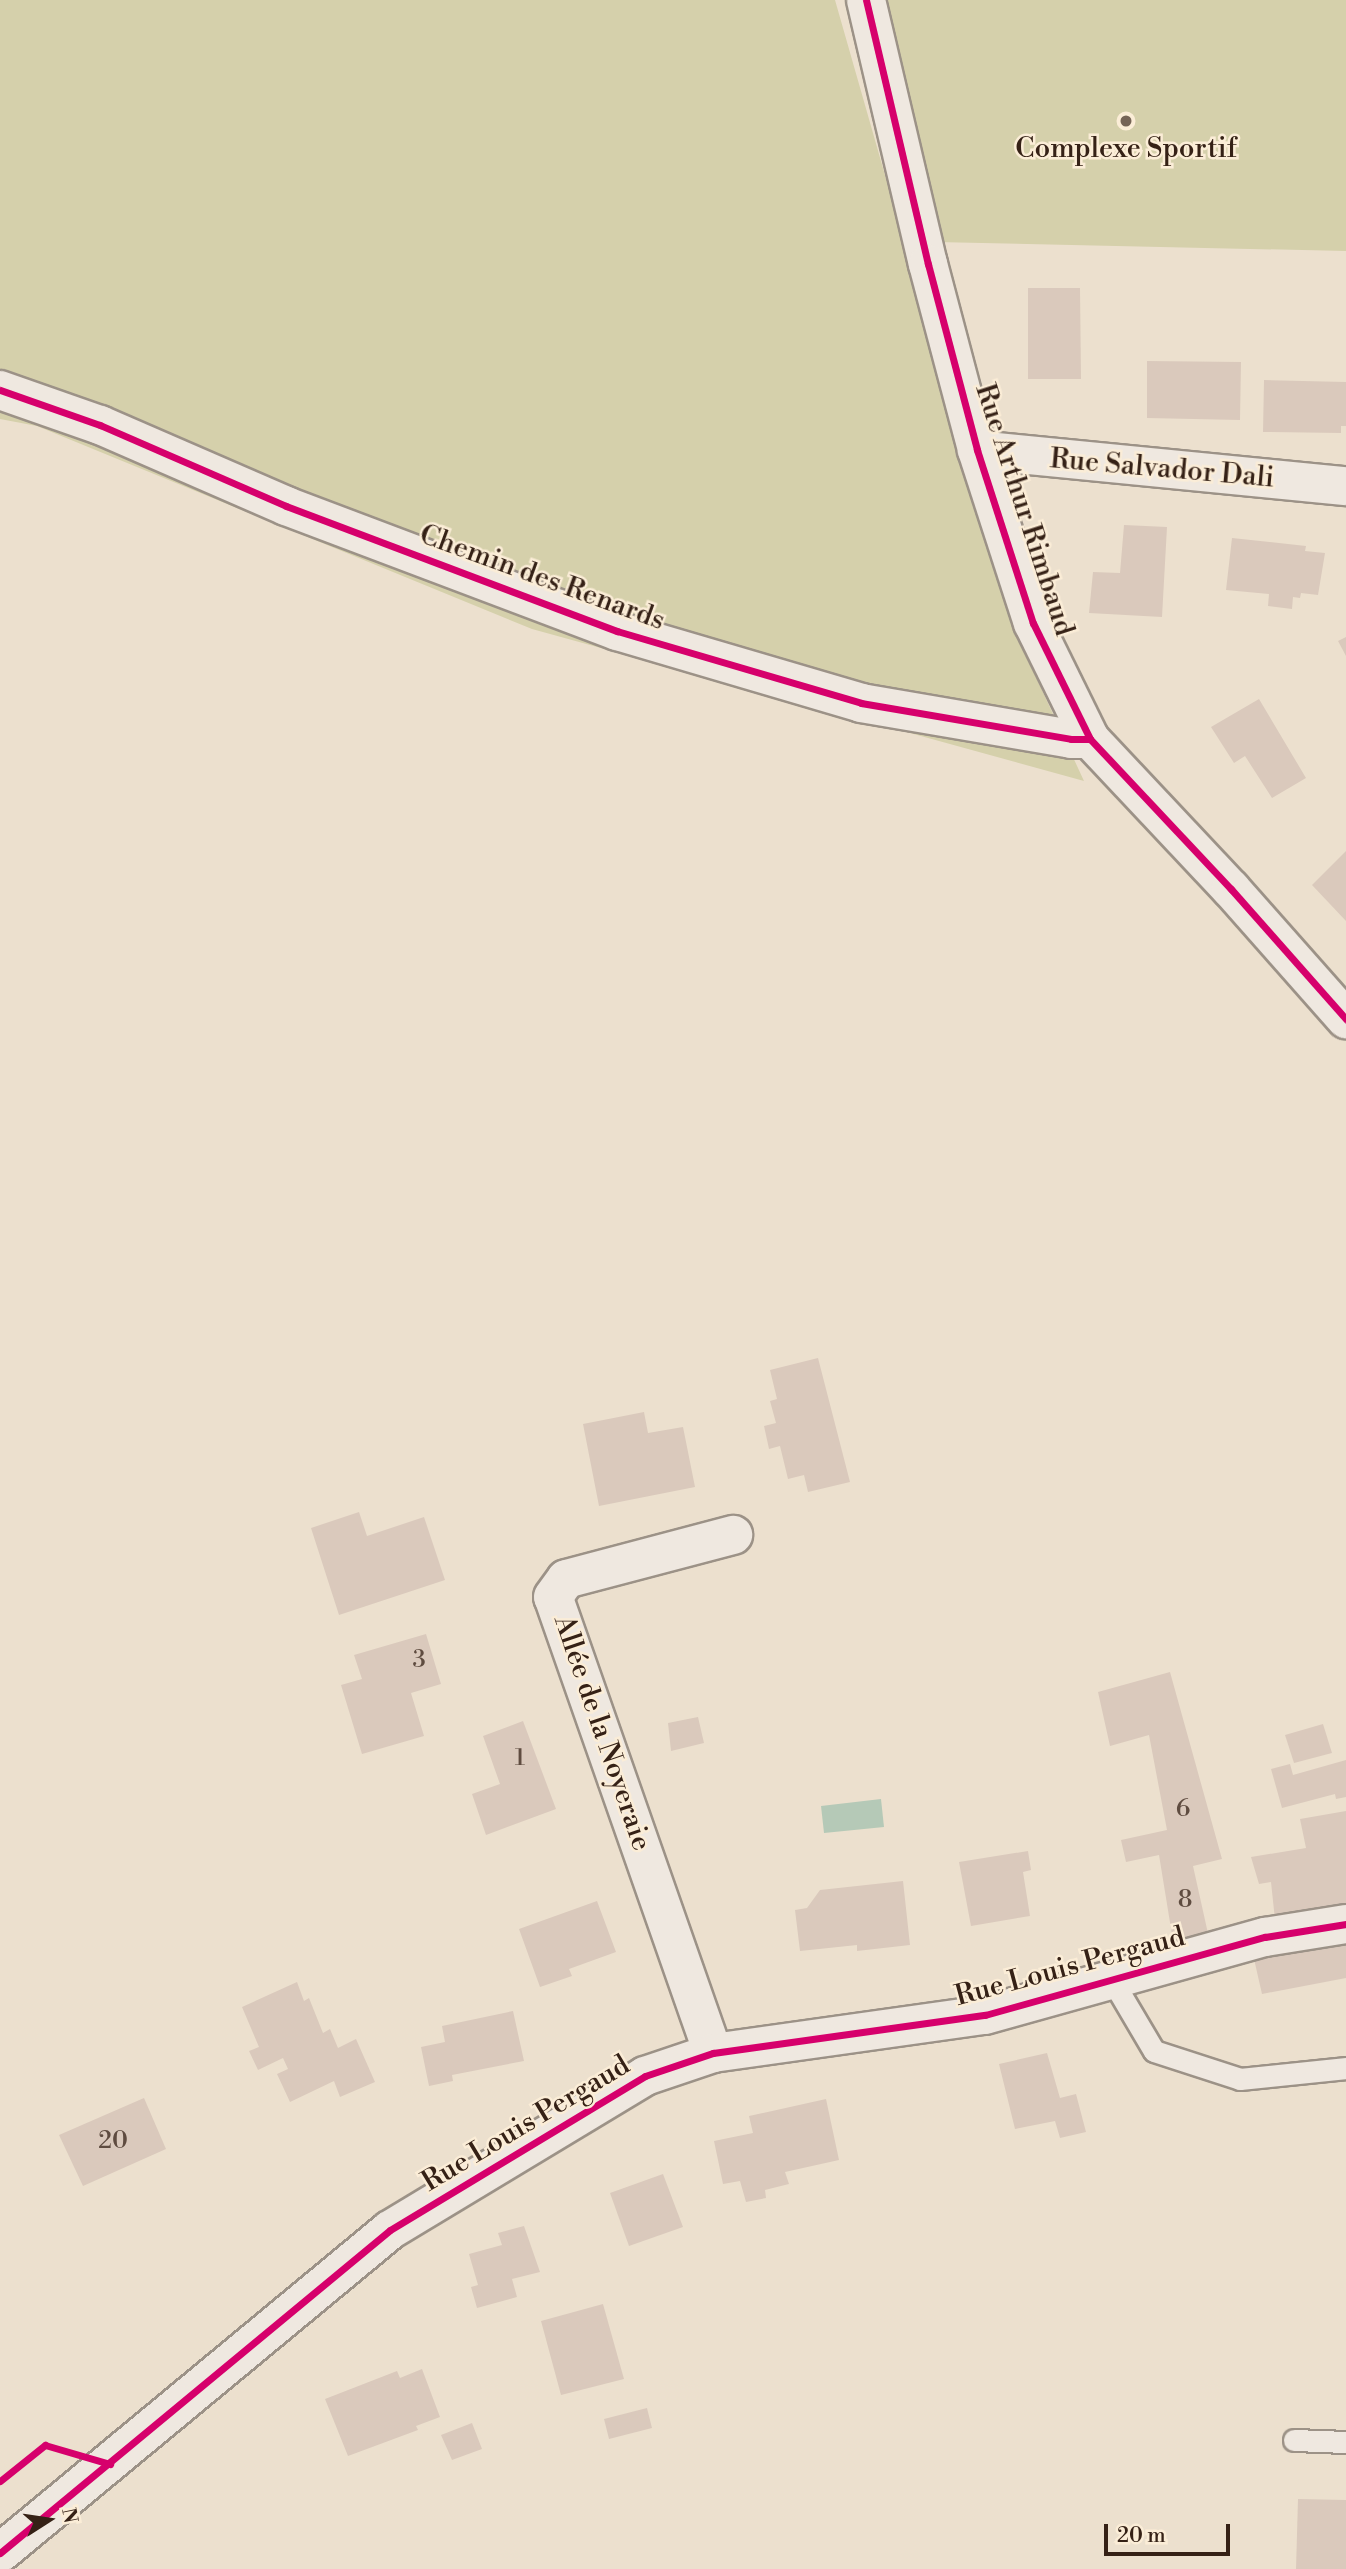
<!DOCTYPE html>
<meta charset="utf-8">
<style>
body{margin:0}
#map{position:relative;width:1346px;height:2569px;overflow:hidden;background:#ece0ce;font-family:"Libre Bodoni",serif}
div>[style]{position:absolute}
[style*='--x']{left:calc(var(--x)*1px);top:calc(var(--y)*1px);width:calc(var(--w)*1px);rotate:calc(var(--a)*1deg)}
.green>*{inset:0;background:#d5d0ab}
.water>*{inset:0;background:#b5c9b7}
.building>*{inset:0;background:#dac9bc}
.roads{filter:drop-shadow(2px 0 #9c9287) drop-shadow(-2px 0 #9c9287) drop-shadow(0 2px #9c9287) drop-shadow(0 -2px #9c9287)}
.lane>*{height:21px;margin:-10.5px;padding:0 10.5px;transform-origin:10.5px;border-radius:10.5px;background:#efe8e0}
.street>*{height:38px;margin:-19px;padding:0 19px;transform-origin:19px;border-radius:19px;background:#efe8e0}
.cycleway>*{height:7px;margin:-3.5px;padding:0 3.5px;transform-origin:3.5px;border-radius:3.5px;background:#d6006c}
.dots>*{width:19px;height:19px;translate:-50% -50%;box-sizing:border-box;border:4px solid #fbedd7;border-radius:50%}
span{translate:-50% -50%;white-space:nowrap;text-align:center;line-height:1.15;-webkit-text-stroke:5px #fbedd7;paint-order:stroke}
.number-label{font-size:24px;color:#5f4c40}
.number-label span{-webkit-text-stroke-width:0}
.poi-label{font-size:28px;color:#352116}
.street-label{font-size:28px;color:#352116}
.north{position:absolute;left:14px;top:2485px;width:70px;height:70px;-webkit-text-stroke:5px #fbedd7;paint-order:stroke;rotate:78deg;font-size:19px;font-weight:700;line-height:28px;text-align:center;color:#352116}
.north::after{content:'';display:block;margin:auto;width:24px;height:32px;background:#352116;clip-path:polygon(50% 0,100% 100%,50% 72%,0 100%)}
.scale{position:absolute;left:1104px;top:2524px;width:126px;height:32px;box-sizing:border-box;border:4px solid #352116;border-top:0;padding-left:9px;font-size:21px;line-height:24px;white-space:nowrap;color:#352116;-webkit-text-stroke:5px #fbedd7;paint-order:stroke}
</style>
<div id="map">
<div class="green">
<div style="clip-path:polygon(0 0,835px 0,1016px 634px,1084px 781px,532px 629px,37px 426px,0 419px)"></div>
<div style="clip-path:polygon(876px 0,1346px 0,1346px 251px,935px 242px)"></div>
</div>
<div class="water">
<div style="clip-path:polygon(881px 1799px,884px 1827px,824px 1833px,821px 1806px)"></div>
</div>
<div class="building">
<div style="clip-path:polygon(1028px 288px,1080px 288px,1081px 379px,1028px 379px)"></div>
<div style="clip-path:polygon(1147px 361px,1241px 362px,1240px 420px,1147px 418px)"></div>
<div style="clip-path:polygon(1264px 380px,1346px 382px,1346px 426px,1341px 426px,1341px 433px,1263px 432px)"></div>
<div style="clip-path:polygon(1124px 525px,1167px 527px,1162px 617px,1089px 613px,1093px 572px,1120px 573px)"></div>
<div style="clip-path:polygon(1232px 538px,1306px 546px,1305px 551px,1325px 553px,1318px 595px,1301px 593px,1300px 598px,1293px 597px,1292px 609px,1268px 606px,1269px 594px,1226px 590px)"></div>
<div style="clip-path:polygon(1346px 637px,1346px 656px,1338px 641px)"></div>
<div style="clip-path:polygon(1259px 699px,1306px 778px,1272px 798px,1245px 756px,1234px 763px,1211px 727px)"></div>
<div style="clip-path:polygon(1346px 851px,1346px 921px,1312px 885px)"></div>
<div style="clip-path:polygon(818px 1358px,850px 1482px,808px 1492px,804px 1475px,788px 1479px,780px 1446px,769px 1449px,764px 1426px,776px 1423px,770px 1401px,777px 1399px,770px 1370px)"></div>
<div style="clip-path:polygon(644px 1412px,648px 1433px,683px 1427px,695px 1487px,599px 1506px,583px 1424px)"></div>
<div style="clip-path:polygon(359px 1512px,367px 1536px,424px 1517px,445px 1580px,339px 1615px,311px 1528px)"></div>
<div style="clip-path:polygon(426px 1634px,441px 1684px,411px 1693px,424px 1736px,362px 1754px,341px 1685px,362px 1679px,354px 1655px)"></div>
<div style="clip-path:polygon(1170px 1672px,1222px 1859px,1193px 1866px,1209px 1938px,1174px 1947px,1159px 1855px,1126px 1862px,1121px 1840px,1167px 1830px,1149px 1735px,1110px 1746px,1098px 1692px)"></div>
<div style="clip-path:polygon(698px 1717px,704px 1743px,671px 1751px,668px 1723px)"></div>
<div style="clip-path:polygon(523px 1721px,556px 1809px,486px 1835px,472px 1794px,500px 1784px,483px 1736px)"></div>
<div style="clip-path:polygon(1323px 1724px,1332px 1753px,1294px 1763px,1285px 1735px)"></div>
<div style="clip-path:polygon(1346px 1760px,1346px 1797px,1336px 1799px,1335px 1794px,1282px 1808px,1271px 1769px,1290px 1764px,1293px 1775px)"></div>
<div style="clip-path:polygon(1346px 1811px,1346px 1909px,1275px 1920px,1271px 1882px,1259px 1884px,1251px 1857px,1306px 1848px,1300px 1819px)"></div>
<div style="clip-path:polygon(1028px 1851px,1031px 1870px,1023px 1872px,1030px 1916px,971px 1926px,959px 1862px)"></div>
<div style="clip-path:polygon(903px 1881px,910px 1945px,857px 1951px,857px 1945px,800px 1951px,795px 1910px,807px 1908px,820px 1890px)"></div>
<div style="clip-path:polygon(597px 1901px,616px 1952px,569px 1969px,572px 1976px,540px 1987px,519px 1929px)"></div>
<div style="clip-path:polygon(1346px 1938px,1346px 1978px,1262px 1994px,1254px 1959px)"></div>
<div style="clip-path:polygon(297px 1982px,304px 2001px,309px 1998px,323px 2033px,330px 2029px,338px 2048px,356px 2039px,375px 2082px,340px 2097px,334px 2081px,290px 2102px,277px 2074px,288px 2069px,283px 2058px,258px 2070px,249px 2051px,259px 2047px,242px 2007px)"></div>
<div style="clip-path:polygon(513px 2011px,524px 2061px,452px 2075px,453px 2081px,429px 2086px,421px 2047px,445px 2042px,442px 2026px)"></div>
<div style="clip-path:polygon(1047px 2053px,1060px 2098px,1076px 2094px,1086px 2132px,1060px 2138px,1055px 2121px,1015px 2129px,999px 2064px)"></div>
<div style="clip-path:polygon(144px 2098px,166px 2149px,83px 2186px,59px 2135px)"></div>
<div style="clip-path:polygon(826px 2099px,839px 2160px,785px 2172px,789px 2184px,765px 2190px,766px 2198px,746px 2202px,740px 2181px,723px 2184px,714px 2141px,753px 2133px,749px 2116px)"></div>
<div style="clip-path:polygon(663px 2174px,683px 2227px,629px 2246px,610px 2193px)"></div>
<div style="clip-path:polygon(524px 2226px,540px 2272px,512px 2279px,517px 2297px,477px 2308px,471px 2287px,478px 2285px,469px 2254px,502px 2245px,498px 2233px)"></div>
<div style="clip-path:polygon(603px 2304px,624px 2379px,561px 2395px,541px 2321px)"></div>
<div style="clip-path:polygon(422px 2369px,440px 2417px,416px 2426px,418px 2430px,348px 2456px,325px 2399px,397px 2371px,400px 2378px)"></div>
<div style="clip-path:polygon(647px 2408px,652px 2428px,609px 2439px,604px 2419px)"></div>
<div style="clip-path:polygon(472px 2423px,482px 2449px,452px 2460px,441px 2435px)"></div>
<div style="clip-path:polygon(1298px 2499px,1346px 2500px,1346px 2569px,1296px 2569px)"></div>
</div>
<div class="roads">
<div class="lane">
<div style="--x:1112;--y:1980;--w:82;--a:59.4"></div>
<div style="--x:1154;--y:2051;--w:90;--a:18"></div>
<div style="--x:1240;--y:2079;--w:107;--a:-5.9"></div>
<div style="--x:1294;--y:2440;--w:52;--a:2.2"></div>
</div>
<div class="street">
<div style="--x:866;--y:0;--w:271;--a:76.8"></div>
<div style="--x:928;--y:264;--w:192;--a:75.2"></div>
<div style="--x:977;--y:450;--w:182;--a:72.1"></div>
<div style="--x:1033;--y:623;--w:129;--a:63.8"></div>
<div style="--x:1090;--y:739;--w:206;--a:46.8"></div>
<div style="--x:1231;--y:889;--w:174;--a:48.5"></div>
<div style="--x:0;--y:390;--w:106;--a:19.3"></div>
<div style="--x:100;--y:425;--w:203;--a:23.5"></div>
<div style="--x:286;--y:506;--w:354;--a:20.7"></div>
<div style="--x:617;--y:631;--w:254;--a:16.4"></div>
<div style="--x:861;--y:703;--w:213;--a:9.7"></div>
<div style="--x:1071;--y:739;--w:19;--a:0"></div>
<div style="--x:977;--y:450;--w:371;--a:5.6"></div>
<div style="--x:713;--y:2053;--w:483;--a:-109.3"></div>
<div style="--x:553;--y:1597;--w:22;--a:-54"></div>
<div style="--x:566;--y:1579;--w:173;--a:-14.8"></div>
<div style="--x:0;--y:2553;--w:506;--a:-39.63"></div>
<div style="--x:390;--y:2230;--w:298;--a:-31.1"></div>
<div style="--x:645;--y:2076;--w:72;--a:-18.7"></div>
<div style="--x:713;--y:2053;--w:275;--a:-8"></div>
<div style="--x:985;--y:2015;--w:291;--a:-15.6"></div>
<div style="--x:1265;--y:1937;--w:82;--a:-9.1"></div>
</div>
</div>
<div class="cycleway">
<div style="--x:866;--y:0;--w:271;--a:76.8"></div>
<div style="--x:928;--y:264;--w:192;--a:75.2"></div>
<div style="--x:977;--y:450;--w:182;--a:72.1"></div>
<div style="--x:1033;--y:623;--w:129;--a:63.8"></div>
<div style="--x:1090;--y:739;--w:206;--a:46.8"></div>
<div style="--x:1231;--y:889;--w:174;--a:48.5"></div>
<div style="--x:0;--y:390;--w:106;--a:19.3"></div>
<div style="--x:100;--y:425;--w:203;--a:23.5"></div>
<div style="--x:286;--y:506;--w:354;--a:20.7"></div>
<div style="--x:617;--y:631;--w:254;--a:16.4"></div>
<div style="--x:861;--y:703;--w:213;--a:9.7"></div>
<div style="--x:1071;--y:739;--w:19;--a:0"></div>
<div style="--x:0;--y:2481;--w:58;--a:-38.7"></div>
<div style="--x:45;--y:2445;--w:68;--a:16.3"></div>
<div style="--x:0;--y:2553;--w:506;--a:-39.63"></div>
<div style="--x:390;--y:2230;--w:298;--a:-31.1"></div>
<div style="--x:645;--y:2076;--w:72;--a:-18.7"></div>
<div style="--x:713;--y:2053;--w:275;--a:-8"></div>
<div style="--x:985;--y:2015;--w:291;--a:-15.6"></div>
<div style="--x:1265;--y:1937;--w:82;--a:-9.1"></div>
</div>
<div class="dots">
<div style="left:1126px;top:121px;background:#756456"></div>
</div>
<div class="number-label">
<span style="left:419px;top:1661px">3</span>
<span style="left:520px;top:1759px">1</span>
<span style="left:1183px;top:1810px">6</span>
<span style="left:1185px;top:1901px">8</span>
<span style="left:113px;top:2142px">20</span>
</div>
<div class="poi-label">
<span style="left:1126px;top:149px">Complexe Sportif</span>
</div>
<div class="street-label">
<span style="left:1162px;top:469px;rotate:5deg">Rue Salvador Dali</span>
<span style="left:1024px;top:510px;rotate:72deg">Rue Arthur Rimbaud</span>
<span style="left:542px;top:578px;rotate:20deg">Chemin des Renards</span>
<span style="left:602px;top:1733px;rotate:71deg">Allée de la Noyeraie</span>
<span style="left:1070px;top:1967px;rotate:-15deg">Rue Louis Pergaud</span>
<span style="left:526px;top:2124px;rotate:-31deg">Rue Louis Pergaud</span>
</div>
<div class="north">N</div>
<div class="scale">20 m</div>
</div>
